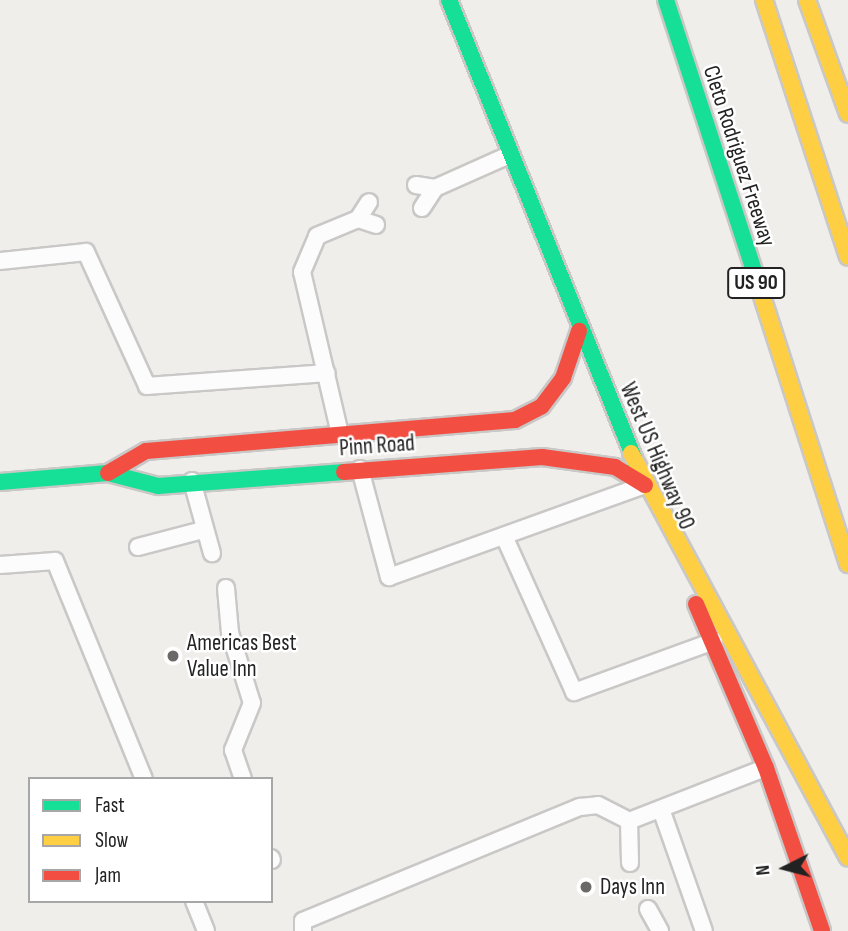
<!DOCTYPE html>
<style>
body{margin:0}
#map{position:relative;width:848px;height:931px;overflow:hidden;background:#f0eeeb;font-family:"Sofia Sans Condensed",sans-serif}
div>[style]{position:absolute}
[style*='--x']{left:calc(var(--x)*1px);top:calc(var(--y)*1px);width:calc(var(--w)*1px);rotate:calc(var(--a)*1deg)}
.roads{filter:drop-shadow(2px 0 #c9c8c7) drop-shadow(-2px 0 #c9c8c7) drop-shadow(0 2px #c9c8c7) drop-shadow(0 -2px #c9c8c7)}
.lane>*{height:16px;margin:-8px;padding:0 8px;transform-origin:8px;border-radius:8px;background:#fdfcfc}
.fast>*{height:16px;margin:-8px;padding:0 8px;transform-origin:8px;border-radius:8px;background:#16e098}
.slow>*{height:16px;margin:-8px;padding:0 8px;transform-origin:8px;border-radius:8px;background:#ffcf43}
.jam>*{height:16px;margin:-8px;padding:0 8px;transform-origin:8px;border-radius:8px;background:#f24e42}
.dots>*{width:19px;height:19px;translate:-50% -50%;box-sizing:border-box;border:4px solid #fff;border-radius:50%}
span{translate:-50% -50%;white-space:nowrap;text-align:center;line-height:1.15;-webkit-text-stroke:5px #fff;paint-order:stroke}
.shield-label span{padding:2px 5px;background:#fff;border:2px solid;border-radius:5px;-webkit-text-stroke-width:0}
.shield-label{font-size:21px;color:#222;font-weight:700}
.street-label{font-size:23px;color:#222}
.poi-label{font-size:23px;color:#222}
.left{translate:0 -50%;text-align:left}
.legend{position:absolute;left:28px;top:777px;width:245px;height:126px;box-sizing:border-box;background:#fff;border:2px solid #a7a7a7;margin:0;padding:9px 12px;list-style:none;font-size:21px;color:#222}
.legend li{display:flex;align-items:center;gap:14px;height:35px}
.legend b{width:35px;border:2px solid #a7a7a7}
.north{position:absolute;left:750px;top:833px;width:70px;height:70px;-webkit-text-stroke:5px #fff;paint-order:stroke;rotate:264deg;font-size:19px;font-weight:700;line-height:28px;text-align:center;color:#222}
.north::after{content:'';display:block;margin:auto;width:24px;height:32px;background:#222;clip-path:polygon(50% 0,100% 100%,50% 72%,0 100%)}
</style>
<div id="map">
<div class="roads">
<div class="lane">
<div style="--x:416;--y:185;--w:19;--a:9"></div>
<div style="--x:435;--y:188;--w:79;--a:-24"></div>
<div style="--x:422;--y:208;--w:24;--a:-57"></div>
<div style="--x:358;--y:219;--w:19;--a:18"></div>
<div style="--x:0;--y:261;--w:86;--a:-6"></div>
<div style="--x:86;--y:252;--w:147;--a:65.5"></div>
<div style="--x:147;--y:386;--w:180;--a:-4.1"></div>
<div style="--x:340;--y:434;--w:166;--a:-103.2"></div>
<div style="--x:302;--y:272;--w:39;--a:-67"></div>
<div style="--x:317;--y:236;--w:44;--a:-22.5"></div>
<div style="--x:358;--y:219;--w:20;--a:-57"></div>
<div style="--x:360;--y:469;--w:112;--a:75"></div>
<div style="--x:389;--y:577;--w:269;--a:-19.8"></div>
<div style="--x:192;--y:481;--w:75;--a:74.5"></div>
<div style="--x:504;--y:536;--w:171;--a:65.8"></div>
<div style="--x:574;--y:692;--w:149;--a:-20"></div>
<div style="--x:138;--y:547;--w:67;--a:-14.7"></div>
<div style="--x:0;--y:565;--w:55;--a:-4.2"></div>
<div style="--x:55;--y:561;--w:235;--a:67.8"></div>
<div style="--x:226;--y:588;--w:45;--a:84.9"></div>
<div style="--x:230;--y:633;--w:73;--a:72.6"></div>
<div style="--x:252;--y:703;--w:51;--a:112"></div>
<div style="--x:233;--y:750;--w:31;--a:71"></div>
<div style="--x:661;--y:809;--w:129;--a:70.6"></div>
<div style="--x:629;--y:821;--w:42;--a:88.6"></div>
<div style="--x:271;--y:858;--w:2;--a:63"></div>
<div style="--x:194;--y:901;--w:32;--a:68"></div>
<div style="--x:648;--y:909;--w:25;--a:61"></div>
<div style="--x:303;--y:931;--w:10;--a:-90"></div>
<div style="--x:303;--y:921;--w:300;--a:-22.4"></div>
<div style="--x:580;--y:807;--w:18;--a:-6"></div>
<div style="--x:598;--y:805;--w:35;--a:27"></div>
<div style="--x:629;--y:821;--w:146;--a:-21.3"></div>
</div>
<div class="fast">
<div style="--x:449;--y:0;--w:523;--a:68"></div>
<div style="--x:666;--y:0;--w:305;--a:72"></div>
<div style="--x:0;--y:482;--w:108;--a:-4.8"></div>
<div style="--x:108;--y:473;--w:52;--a:14.6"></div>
<div style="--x:158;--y:486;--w:187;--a:-4.3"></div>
</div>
<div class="slow">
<div style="--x:764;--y:0;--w:270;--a:71.9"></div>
<div style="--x:807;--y:0;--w:121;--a:70.2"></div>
<div style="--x:760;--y:290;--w:288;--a:72.2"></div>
<div style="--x:631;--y:453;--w:459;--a:61.8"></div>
</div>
<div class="jam">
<div style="--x:344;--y:472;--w:199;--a:-4.3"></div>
<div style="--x:542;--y:457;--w:74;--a:7.8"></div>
<div style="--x:615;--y:467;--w:35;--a:31"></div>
<div style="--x:108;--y:473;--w:44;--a:-30.1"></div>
<div style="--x:146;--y:451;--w:370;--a:-4.8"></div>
<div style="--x:515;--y:420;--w:30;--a:-27"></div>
<div style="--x:542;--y:406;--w:35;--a:-53"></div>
<div style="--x:563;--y:378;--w:50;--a:-71.2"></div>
<div style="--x:696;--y:604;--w:178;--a:66.9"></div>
<div style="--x:766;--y:768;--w:172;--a:71"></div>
</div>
</div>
<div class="dots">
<div style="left:173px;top:656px;background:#6a6968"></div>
<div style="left:586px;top:887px;background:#6a6968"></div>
</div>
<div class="shield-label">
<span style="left:756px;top:283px">US 90</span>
</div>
<div class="street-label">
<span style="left:739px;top:156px;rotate:72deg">Cleto Rodriguez Freeway</span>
<span style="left:377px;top:446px;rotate:-4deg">Pinn Road</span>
<span style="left:657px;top:456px;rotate:67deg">West US Highway 90</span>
</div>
<div class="poi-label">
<span class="left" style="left:187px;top:656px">Americas Best<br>Value Inn</span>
<span class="left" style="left:600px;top:887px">Days Inn</span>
</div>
<ul class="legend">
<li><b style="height:9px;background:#16e098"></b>Fast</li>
<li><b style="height:9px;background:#ffcf43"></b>Slow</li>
<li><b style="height:9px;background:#f24e42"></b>Jam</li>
</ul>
<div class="north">N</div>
</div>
